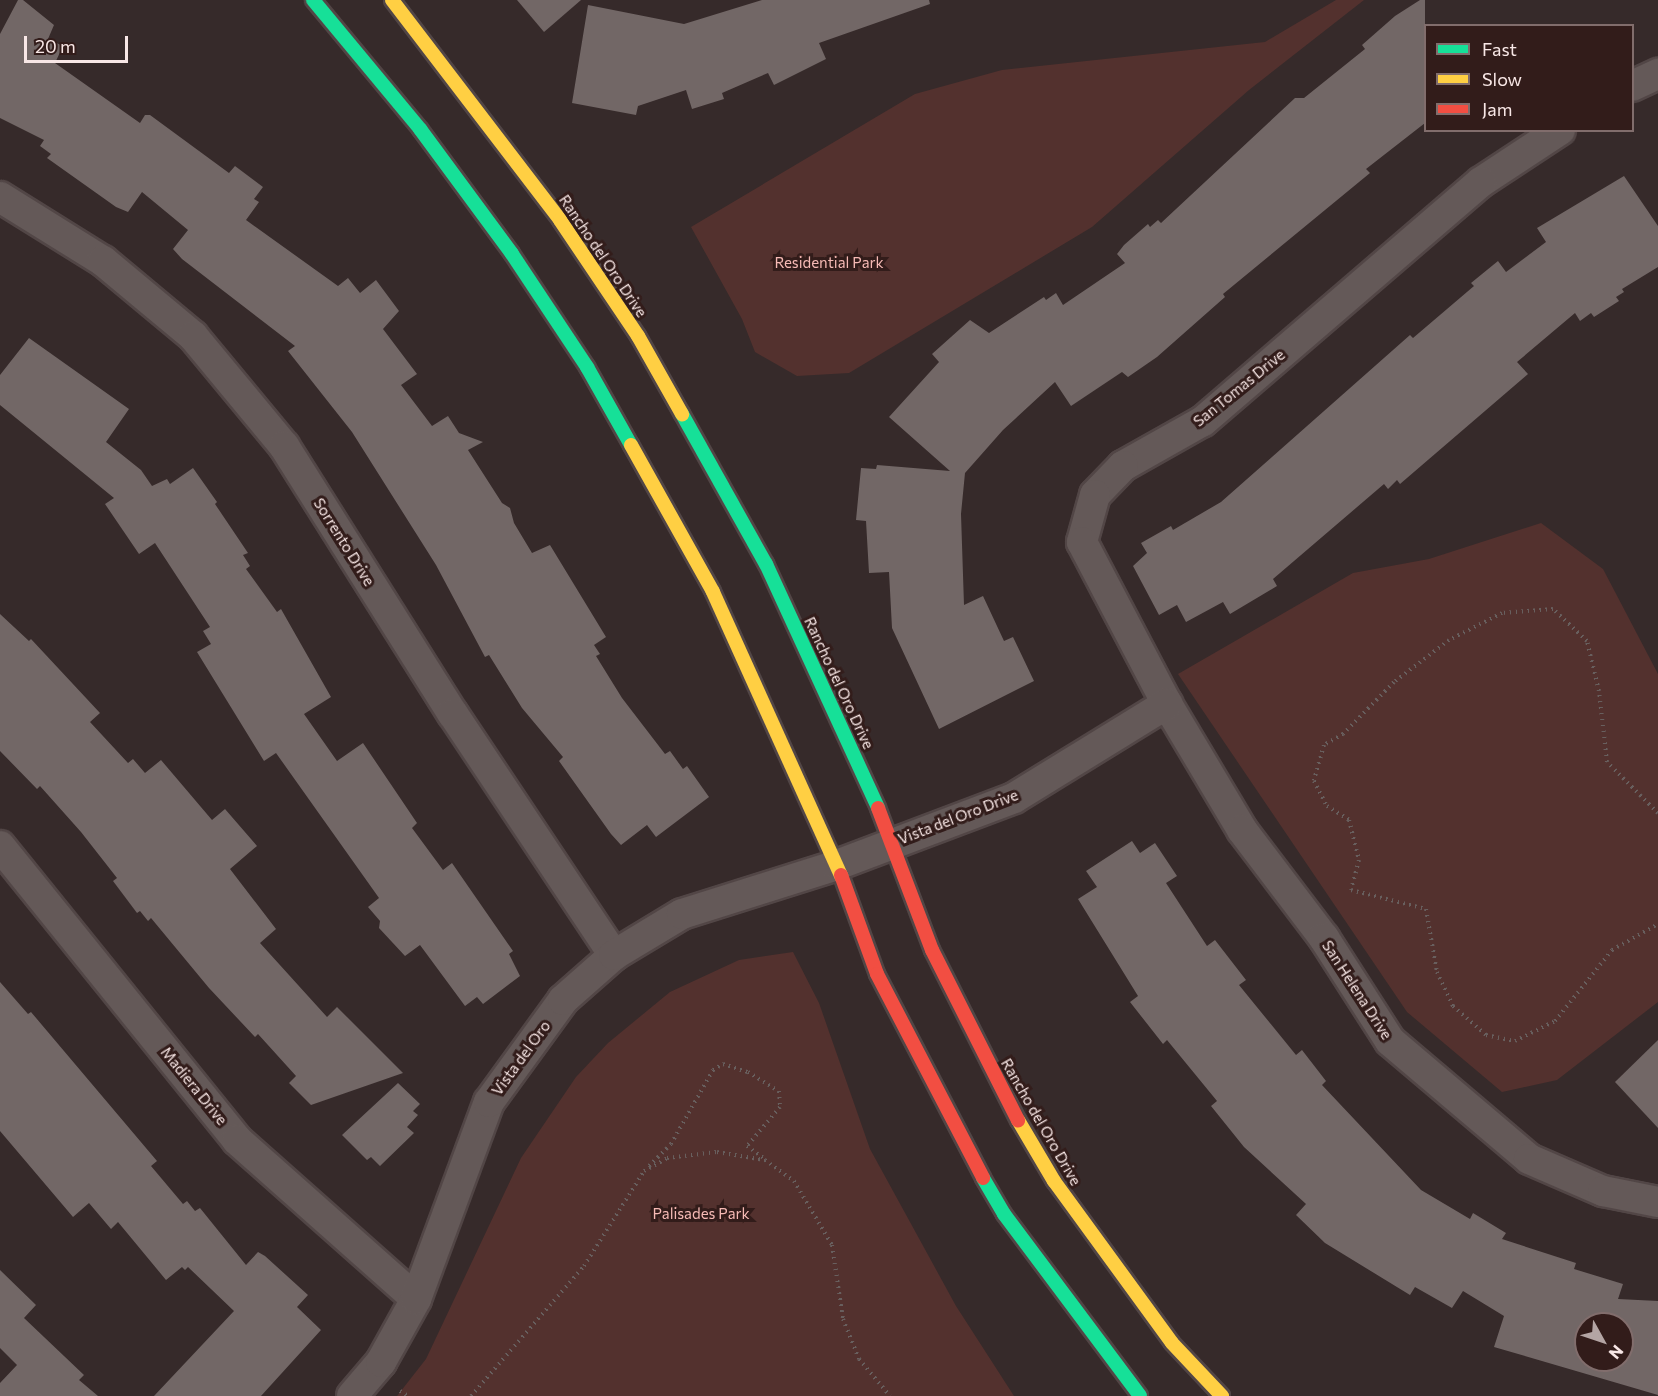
<!DOCTYPE html>
<style>
body{margin:0}
#map{position:relative;width:1658px;height:1396px;overflow:hidden;background:#362a2a;font-family:Commissioner,sans-serif}
div>[style]{position:absolute}
[style*='--x']{left:calc(var(--x)*1px);top:calc(var(--y)*1px);width:calc(var(--w)*1px);rotate:calc(var(--a)*1deg)}
.green>*{inset:0;background:#53312e}
.building>*{inset:0;background:#726766}
.path>*{height:4px;margin-top:-2px;transform-origin:0;background:repeating-linear-gradient(90deg,#685f5e 0 1.5px,transparent 0 6px)}
.roads{filter:drop-shadow(2px 0 #524646) drop-shadow(-2px 0 #524646) drop-shadow(0 2px #524646) drop-shadow(0 -2px #524646)}
.street>*{height:30px;margin:-15px;padding:0 15px;transform-origin:15px;border-radius:15px;background:#645958}
.fast>*{height:14px;margin:-7px;padding:0 7px;transform-origin:7px;border-radius:7px;background:#16e098}
.slow>*{height:14px;margin:-7px;padding:0 7px;transform-origin:7px;border-radius:7px;background:#ffcf43}
.jam>*{height:14px;margin:-7px;padding:0 7px;transform-origin:7px;border-radius:7px;background:#f24e42}
span{translate:-50% -50%;white-space:nowrap;text-align:center;line-height:1.15;-webkit-text-stroke:6px #321c1a;paint-order:stroke}
.street-label{font-size:15px;color:#f8e7e6}
.park-label{font-size:15px;color:#f6bab5}
.legend{position:absolute;left:1424px;top:24px;width:210px;height:108px;box-sizing:border-box;background:#321c1a;border:2px solid #816d6c;margin:0;padding:8px 10px;list-style:none;font-size:18px;color:#f8e7e6}
.legend li{display:flex;align-items:center;gap:12px;height:30px}
.legend b{width:30px;border:2px solid #816d6c}
.north{position:absolute;left:1574px;top:1312px;width:60px;height:60px;box-sizing:border-box;background:#321c1a;border:2px solid #816d6c;border-radius:50%;rotate:130deg;font-size:16px;font-weight:700;line-height:24px;text-align:center;color:#f8e7e6}
.north::after{content:'';display:block;margin:auto;width:21px;height:27px;background:#b4a5a4;clip-path:polygon(50% 0,100% 100%,50% 72%,0 100%)}
.scale{position:absolute;left:24px;top:36px;width:104px;height:27px;box-sizing:border-box;border:3px solid #f8e7e6;border-top:0;padding-left:8px;font-size:18px;line-height:21px;white-space:nowrap;color:#f8e7e6;-webkit-text-stroke:4px #321c1a;paint-order:stroke}
</style>
<div id="map">
<div class="green">
<div style="clip-path:polygon(1336px 0,1364px 0,1249px 90px,1092px 227px,849px 373px,797px 376px,755px 352px,742px 319px,691px 227px,915px 94px,1002px 70px,1265px 42px)"></div>
<div style="clip-path:polygon(1541px 523px,1603px 569px,1658px 674px,1658px 1002px,1557px 1080px,1502px 1092px,1407px 1012px,1178px 674px,1353px 573px,1429px 559px)"></div>
<div style="clip-path:polygon(793px 952px,819px 1003px,870px 1149px,956px 1306px,1014px 1396px,397px 1396px,426px 1359px,521px 1158px,576px 1077px,608px 1043px,670px 992px,739px 960px)"></div>
</div>
<div class="building">
<div style="clip-path:polygon(18px 0,23px 0,54px 25px,48px 39px,63px 46px,55px 63px,140px 123px,145px 115px,150px 115px,229px 173px,235px 166px,263px 187px,254px 199px,259px 202px,246px 220px,338px 286px,348px 278px,360px 293px,376px 280px,399px 311px,383px 329px,417px 374px,401px 385px,432px 426px,448px 416px,459px 433px,483px 442px,468px 450px,502px 503px,510px 508px,514px 523px,532px 553px,550px 545px,606px 637px,594px 645px,600px 654px,596px 656px,622px 698px,665px 754px,670px 751px,683px 769px,687px 766px,709px 797px,656px 837px,647px 825px,621px 845px,611px 834px,559px 761px,563px 757px,522px 708px,489px 655px,485px 657px,436px 565px,352px 432px,288px 351px,295px 346px,182px 259px,173px 249px,188px 230px,142px 192px,128px 212px,116px 207px,47px 158px,51px 154px,40px 146px,44px 140px,0 118px,0 34px)"></div>
<div style="clip-path:polygon(517px 0,581px 0,544px 32px)"></div>
<div style="clip-path:polygon(762px 0,929px 0,930px 4px,819px 43px,826px 59px,774px 85px,768px 73px,722px 93px,724px 99px,692px 109px,686px 90px,638px 106px,636px 115px,572px 103px,588px 5px,684px 24px)"></div>
<div style="clip-path:polygon(1420px 0,1425px 0,1425px 123px,1366px 169px,1370px 173px,1223px 294px,1225px 297px,1157px 357px,1128px 377px,1122px 372px,1071px 406px,1055px 382px,1003px 430px,965px 473px,961px 514px,964px 605px,983px 596px,1004px 641px,1013px 637px,1034px 681px,939px 729px,892px 628px,889px 572px,869px 573px,866px 521px,856px 520px,861px 468px,876px 469px,877px 465px,950px 471px,889px 417px,939px 362px,932px 354px,970px 320px,989px 333px,1044px 297px,1046px 300px,1056px 293px,1063px 305px,1125px 263px,1117px 254px,1124px 245px,1148px 224px,1150px 227px,1158px 220px,1161px 223px,1295px 98px,1304px 98px,1365px 49px,1362px 45px,1395px 16px)"></div>
<div style="clip-path:polygon(1624px 176px,1658px 226px,1658px 267px,1622px 289px,1624px 292px,1616px 297px,1619px 301px,1594px 317px,1591px 313px,1580px 321px,1575px 313px,1517px 362px,1528px 374px,1400px 484px,1397px 480px,1388px 489px,1384px 484px,1273px 579px,1277px 586px,1230px 614px,1223px 602px,1186px 622px,1177px 605px,1159px 615px,1133px 566px,1147px 553px,1141px 543px,1171px 526px,1173px 530px,1221px 502px,1410px 335px,1413px 338px,1474px 286px,1471px 283px,1498px 261px,1506px 272px,1546px 242px,1537px 228px)"></div>
<div style="clip-path:polygon(29px 338px,129px 409px,106px 442px,141px 470px,152px 486px,167px 479px,170px 484px,193px 468px,217px 502px,215px 504px,248px 553px,243px 555px,250px 566px,246px 569px,277px 612px,281px 609px,331px 697px,304px 714px,337px 761px,363px 743px,417px 823px,412px 828px,443px 870px,452px 863px,513px 951px,509px 954px,520px 976px,483px 1004px,477px 997px,465px 1006px,420px 945px,405px 956px,379px 928px,380px 921px,368px 907px,379px 898px,276px 753px,264px 761px,197px 652px,211px 644px,203px 631px,210px 627px,155px 543px,139px 554px,105px 504px,114px 498px,0 405px,0 375px)"></div>
<div style="clip-path:polygon(0 614px,29px 641px,31px 639px,100px 713px,90px 722px,128px 763px,133px 759px,145px 773px,161px 760px,212px 820px,225px 809px,257px 846px,230px 869px,276px 929px,260px 943px,327px 1017px,337px 1007px,403px 1073px,311px 1105px,289px 1083px,296px 1076px,258px 1034px,255px 1037px,209px 988px,151px 918px,148px 921px,140px 911px,137px 913px,113px 881px,117px 878px,81px 832px,40px 786px,37px 789px,0 751px)"></div>
<div style="clip-path:polygon(evenodd,1132px 841px,1140px 853px,1155px 843px,1177px 876px,1166px 883px,1207px 946px,1215px 940px,1246px 980px,1239px 985px,1296px 1055px,1302px 1050px,1326px 1081px,1322px 1085px,1421px 1190px,1470px 1219px,1473px 1213px,1506px 1233px,1502px 1239px,1576px 1263px,1574px 1269px,1623px 1284px,1618px 1299px,1658px 1301px,1658px 1395px,1494px 1347px,1504px 1316px,1463px 1291px,1452px 1308px,1415px 1287px,1410px 1295px,1325px 1243px,1296px 1215px,1306px 1204px,1244px 1147px,1211px 1106px,1217px 1101px,1167px 1040px,1163px 1044px,1130px 1002px,1138px 996px,1078px 899px,1097px 887px,1086px 871px,1132px 841px,1586px 1324px,1622px 1324px,1622px 1360px,1586px 1360px,1586px 1324px)"></div>
<div style="clip-path:polygon(0 982px,28px 1014px,31px 1012px,157px 1161px,151px 1166px,183px 1204px,187px 1201px,195px 1211px,200px 1208px,246px 1265px,258px 1252px,265px 1256px,308px 1295px,297px 1307px,321px 1330px,261px 1396px,154px 1396px,234px 1311px,188px 1267px,185px 1270px,182px 1267px,166px 1280px,118px 1222px,111px 1229px,89px 1203px,73px 1217px,0 1131px)"></div>
<div style="clip-path:polygon(1658px 1040px,1658px 1128px,1615px 1082px)"></div>
<div style="clip-path:polygon(398px 1083px,420px 1104px,413px 1111px,418px 1115px,407px 1127px,414px 1133px,380px 1166px,371px 1157px,367px 1160px,342px 1135px)"></div>
<div style="clip-path:polygon(0 1270px,36px 1305px,24px 1318px,84px 1375px,79px 1380px,98px 1396px,0 1396px,0 1383px,17px 1365px,0 1348px)"></div>
</div>
<div class="path">
<div style="--x:1658;--y:813;--w:72;--a:-135"></div>
<div style="--x:1607;--y:762;--w:71;--a:-96.4"></div>
<div style="--x:1599;--y:691;--w:51;--a:-103.5"></div>
<div style="--x:1587;--y:641;--w:47;--a:-136.7"></div>
<div style="--x:1553;--y:609;--w:51;--a:175.5"></div>
<div style="--x:1502;--y:613;--w:59;--a:153"></div>
<div style="--x:1449;--y:640;--w:69;--a:142.6"></div>
<div style="--x:1394;--y:682;--w:73;--a:134.4"></div>
<div style="--x:1343;--y:734;--w:22;--a:150"></div>
<div style="--x:1324;--y:745;--w:37;--a:106"></div>
<div style="--x:1314;--y:781;--w:28;--a:63"></div>
<div style="--x:1327;--y:806;--w:26;--a:32"></div>
<div style="--x:1349;--y:820;--w:41;--a:76"></div>
<div style="--x:1359;--y:860;--w:31;--a:105"></div>
<div style="--x:1351;--y:890;--w:77;--a:14.2"></div>
<div style="--x:1426;--y:909;--w:64;--a:80.1"></div>
<div style="--x:1437;--y:972;--w:38;--a:65"></div>
<div style="--x:1453;--y:1006;--w:44;--a:41.3"></div>
<div style="--x:1486;--y:1035;--w:30;--a:12"></div>
<div style="--x:1515;--y:1041;--w:45;--a:-26.6"></div>
<div style="--x:1555;--y:1021;--w:91;--a:-51.2"></div>
<div style="--x:1612;--y:950;--w:53;--a:-29.5"></div>
<div style="--x:649;--y:1166;--w:31;--a:-45"></div>
<div style="--x:671;--y:1144;--w:85;--a:-60.4"></div>
<div style="--x:713;--y:1070;--w:12;--a:-31"></div>
<div style="--x:723;--y:1064;--w:26;--a:18"></div>
<div style="--x:748;--y:1072;--w:36;--a:32"></div>
<div style="--x:779;--y:1091;--w:16;--a:86"></div>
<div style="--x:780;--y:1107;--w:51;--a:130.2"></div>
<div style="--x:747;--y:1146;--w:22;--a:36"></div>
<div style="--x:400;--y:1391;--w:9;--a:32"></div>
<div style="--x:471;--y:1396;--w:172;--a:-49"></div>
<div style="--x:584;--y:1266;--w:112;--a:-57.7"></div>
<div style="--x:644;--y:1171;--w:26;--a:-29"></div>
<div style="--x:667;--y:1158;--w:50;--a:-6.8"></div>
<div style="--x:717;--y:1152;--w:49;--a:9.5"></div>
<div style="--x:765;--y:1160;--w:36;--a:36"></div>
<div style="--x:794;--y:1181;--w:74;--a:59.3"></div>
<div style="--x:832;--y:1245;--w:75;--a:81.5"></div>
<div style="--x:843;--y:1319;--w:43;--a:68.2"></div>
<div style="--x:859;--y:1359;--w:48;--a:50"></div>
</div>
<div class="roads">
<div class="street">
<div style="--x:1632;--y:86;--w:29;--a:-25"></div>
<div style="--x:1560;--y:130;--w:95;--a:146.6"></div>
<div style="--x:1481;--y:182;--w:367;--a:139.3"></div>
<div style="--x:1203;--y:421;--w:92;--a:150.6"></div>
<div style="--x:1123;--y:466;--w:40;--a:134"></div>
<div style="--x:1095;--y:495;--w:49;--a:105.5"></div>
<div style="--x:1082;--y:542;--w:183;--a:62.3"></div>
<div style="--x:1167;--y:704;--w:147;--a:59.2"></div>
<div style="--x:1242;--y:830;--w:136;--a:52.8"></div>
<div style="--x:1324;--y:938;--w:122;--a:57.3"></div>
<div style="--x:1390;--y:1041;--w:182;--a:40.3"></div>
<div style="--x:1529;--y:1159;--w:81;--a:23.4"></div>
<div style="--x:1603;--y:1191;--w:56;--a:11.3"></div>
<div style="--x:0;--y:197;--w:121;--a:31.9"></div>
<div style="--x:103;--y:261;--w:117;--a:39.8"></div>
<div style="--x:193;--y:336;--w:143;--a:50.4"></div>
<div style="--x:284;--y:446;--w:317;--a:57.8"></div>
<div style="--x:453;--y:714;--w:290;--a:56.3"></div>
<div style="--x:0;--y:846;--w:378;--a:51.1"></div>
<div style="--x:237;--y:1140;--w:239;--a:41.6"></div>
<div style="--x:352;--y:1396;--w:45;--a:-49.5"></div>
<div style="--x:381;--y:1362;--w:72;--a:-60.9"></div>
<div style="--x:416;--y:1299;--w:210;--a:-69.7"></div>
<div style="--x:489;--y:1102;--w:126;--a:-54"></div>
<div style="--x:563;--y:1000;--w:68;--a:-41.4"></div>
<div style="--x:614;--y:955;--w:79;--a:-31.1"></div>
<div style="--x:682;--y:914;--w:163;--a:-17.5"></div>
<div style="--x:837;--y:865;--w:189;--a:-20.7"></div>
<div style="--x:1014;--y:798;--w:180;--a:-31.6"></div>
</div>
<div class="fast">
<div style="--x:313;--y:0;--w:168;--a:50.3"></div>
<div style="--x:420;--y:129;--w:155;--a:53.6"></div>
<div style="--x:512;--y:254;--w:136;--a:56.4"></div>
<div style="--x:587;--y:367;--w:90;--a:60.6"></div>
<div style="--x:682;--y:414;--w:172;--a:60.8"></div>
<div style="--x:766;--y:564;--w:268;--a:65.3"></div>
<div style="--x:983;--y:1178;--w:42;--a:59.7"></div>
<div style="--x:1004;--y:1214;--w:227;--a:53.2"></div>
</div>
<div class="slow">
<div style="--x:392;--y:0;--w:277;--a:52.6"></div>
<div style="--x:560;--y:220;--w:140;--a:56.1"></div>
<div style="--x:638;--y:336;--w:90;--a:60.6"></div>
<div style="--x:631;--y:445;--w:168;--a:60.8"></div>
<div style="--x:713;--y:592;--w:311;--a:65.7"></div>
<div style="--x:1018;--y:1120;--w:71;--a:59.5"></div>
<div style="--x:1054;--y:1181;--w:200;--a:53.9"></div>
<div style="--x:1172;--y:1343;--w:73;--a:46.7"></div>
</div>
<div class="jam">
<div style="--x:878;--y:808;--w:152;--a:69.2"></div>
<div style="--x:932;--y:950;--w:191;--a:63.2"></div>
<div style="--x:841;--y:875;--w:105;--a:70"></div>
<div style="--x:877;--y:974;--w:230;--a:62.5"></div>
</div>
</div>
<div class="street-label">
<span style="left:603px;top:256px;rotate:56deg">Rancho del Oro Drive</span>
<span style="left:1239px;top:388px;rotate:-39deg">San Tomas Drive</span>
<span style="left:344px;top:542px;rotate:58deg">Sorrento Drive</span>
<span style="left:839px;top:683px;rotate:65deg">Rancho del Oro Drive</span>
<span style="left:958px;top:817px;rotate:-21deg">Vista del Oro Drive</span>
<span style="left:1357px;top:990px;rotate:57deg">San Helena Drive</span>
<span style="left:521px;top:1058px;rotate:-54deg">Vista del Oro</span>
<span style="left:194px;top:1086px;rotate:51deg">Madiera Drive</span>
<span style="left:1041px;top:1122px;rotate:60deg">Rancho del Oro Drive</span>
</div>
<div class="park-label">
<span style="left:829px;top:263px">Residential Park</span>
<span style="left:701px;top:1214px">Palisades Park</span>
</div>
<ul class="legend">
<li><b style="height:8px;background:#16e098"></b>Fast</li>
<li><b style="height:8px;background:#ffcf43"></b>Slow</li>
<li><b style="height:8px;background:#f24e42"></b>Jam</li>
</ul>
<div class="north">N</div>
<div class="scale">20 m</div>
</div>
